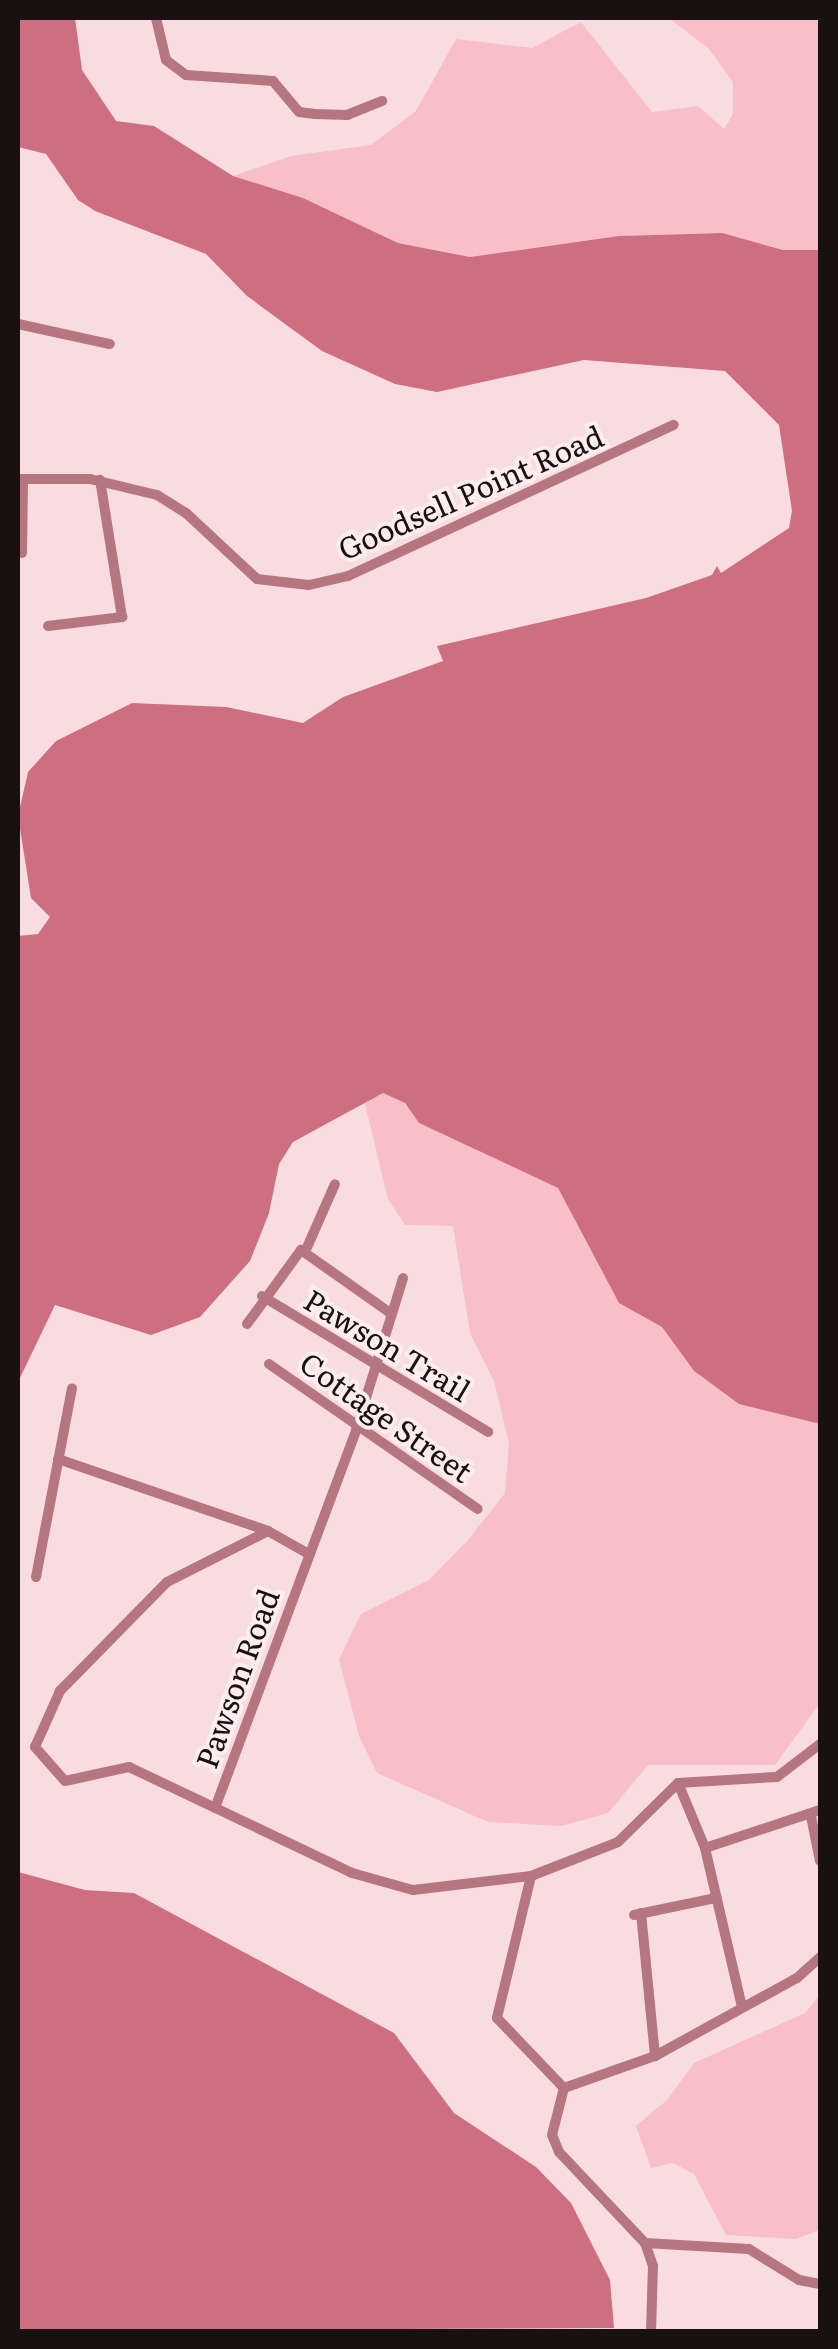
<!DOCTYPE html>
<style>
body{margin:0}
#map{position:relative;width:838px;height:2349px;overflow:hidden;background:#f8dce0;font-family:Literata,serif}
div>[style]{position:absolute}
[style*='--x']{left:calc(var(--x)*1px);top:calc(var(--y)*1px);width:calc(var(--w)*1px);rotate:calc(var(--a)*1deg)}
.green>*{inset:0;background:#f8bfc8}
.water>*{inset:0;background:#cd6f81}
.minor>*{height:10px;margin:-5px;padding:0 5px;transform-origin:5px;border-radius:5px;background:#b57680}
span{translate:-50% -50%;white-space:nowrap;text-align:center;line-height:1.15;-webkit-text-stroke:8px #feedef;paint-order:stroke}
.street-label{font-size:30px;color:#191011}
.frame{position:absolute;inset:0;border:20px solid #191011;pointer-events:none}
</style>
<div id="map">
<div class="green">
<div style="clip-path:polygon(669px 18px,820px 18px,820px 250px,783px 250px,718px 233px,619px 236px,470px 257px,398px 243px,303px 198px,233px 176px,291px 156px,371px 145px,416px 111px,456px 39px,532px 48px,581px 22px,652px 112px,698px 106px,724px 129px,733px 114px,733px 82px,709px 49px)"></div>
<div style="clip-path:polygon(383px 1093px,405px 1103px,419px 1123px,558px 1188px,619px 1303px,662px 1327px,694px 1371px,739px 1404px,820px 1424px,820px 1703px,775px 1765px,648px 1765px,608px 1813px,561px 1826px,488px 1822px,377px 1773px,359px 1736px,339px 1659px,361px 1614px,429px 1580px,468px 1540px,505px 1493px,509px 1443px,494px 1381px,470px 1333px,453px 1226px,405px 1225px,388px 1199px,364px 1100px)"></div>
<div style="clip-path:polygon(820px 1995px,820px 2230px,795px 2239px,726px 2235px,694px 2174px,673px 2163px,651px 2168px,636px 2126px,667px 2100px,694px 2063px,805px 2013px)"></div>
</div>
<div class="water">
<div style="clip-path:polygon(18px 18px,75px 18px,82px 70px,116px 121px,154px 126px,233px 176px,303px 198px,398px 243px,470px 257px,619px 236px,722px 233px,783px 250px,820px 250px,820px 1424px,739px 1404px,694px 1371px,662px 1327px,619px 1303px,558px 1188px,419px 1123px,405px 1103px,383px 1093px,293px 1142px,279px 1164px,269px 1213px,250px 1261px,200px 1317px,151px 1335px,55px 1305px,18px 1382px,18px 936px,38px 934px,50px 917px,31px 898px,18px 816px,28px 772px,56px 741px,132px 703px,226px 707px,303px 723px,343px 697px,443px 661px,437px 646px,646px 598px,712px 575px,717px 566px,721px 573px,789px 528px,792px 511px,779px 425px,725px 371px,584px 360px,437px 392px,395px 384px,322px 351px,247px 296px,206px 254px,95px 211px,78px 200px,46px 154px,18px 147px)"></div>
<div style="clip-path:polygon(18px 1872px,85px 1890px,134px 1893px,394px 2033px,454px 2113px,536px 2167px,571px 2203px,610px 2280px,614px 2328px,18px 2331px)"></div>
</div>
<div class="minor">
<div style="--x:156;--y:18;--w:43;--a:76.6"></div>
<div style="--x:166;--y:60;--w:25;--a:37"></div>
<div style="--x:186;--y:75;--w:87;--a:3.9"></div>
<div style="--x:273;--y:81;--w:40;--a:50"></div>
<div style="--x:299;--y:112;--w:16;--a:7"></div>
<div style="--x:315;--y:114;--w:32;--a:2"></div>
<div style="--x:347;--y:115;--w:38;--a:-22"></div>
<div style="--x:18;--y:324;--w:94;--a:12.3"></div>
<div style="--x:18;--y:479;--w:72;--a:0"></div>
<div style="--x:90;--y:479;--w:69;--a:13.4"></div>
<div style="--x:157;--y:495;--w:34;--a:32"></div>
<div style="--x:186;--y:513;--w:97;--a:42.9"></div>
<div style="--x:257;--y:579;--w:52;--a:6.6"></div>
<div style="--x:309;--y:585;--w:40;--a:-13"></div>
<div style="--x:348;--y:576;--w:359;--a:-24.9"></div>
<div style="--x:22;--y:553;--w:74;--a:-89.2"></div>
<div style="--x:48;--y:626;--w:75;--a:-6.9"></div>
<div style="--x:122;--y:617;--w:139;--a:-99.1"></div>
<div style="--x:305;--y:1252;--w:74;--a:-66.2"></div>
<div style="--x:262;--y:1296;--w:264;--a:31"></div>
<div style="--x:247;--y:1324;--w:92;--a:-53.9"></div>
<div style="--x:301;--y:1250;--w:108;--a:35.2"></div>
<div style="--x:269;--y:1364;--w:254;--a:34.8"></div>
<div style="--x:58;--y:1459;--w:222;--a:18.9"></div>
<div style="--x:268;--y:1531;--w:45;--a:29.4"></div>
<div style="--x:268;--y:1531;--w:113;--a:153.2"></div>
<div style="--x:167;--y:1582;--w:153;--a:134.5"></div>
<div style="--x:60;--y:1691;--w:61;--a:114.1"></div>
<div style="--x:35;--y:1747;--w:45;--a:48.6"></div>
<div style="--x:65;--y:1781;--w:66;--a:-12.3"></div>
<div style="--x:129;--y:1767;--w:247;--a:25.4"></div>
<div style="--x:352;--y:1873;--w:63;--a:15.6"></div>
<div style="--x:413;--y:1890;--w:119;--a:-6.8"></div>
<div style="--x:531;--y:1876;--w:93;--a:-21.3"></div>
<div style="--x:618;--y:1842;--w:84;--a:-44.5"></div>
<div style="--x:678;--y:1783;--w:99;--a:-3.5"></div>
<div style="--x:777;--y:1777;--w:54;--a:-37.5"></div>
<div style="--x:36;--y:1577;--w:192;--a:-79.2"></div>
<div style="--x:678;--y:1783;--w:70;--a:67.4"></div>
<div style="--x:705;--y:1848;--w:163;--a:76.9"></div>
<div style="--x:215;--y:1808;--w:403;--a:-69.5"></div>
<div style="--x:356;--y:1430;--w:159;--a:-72.8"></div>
<div style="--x:811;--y:1816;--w:46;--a:78.7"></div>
<div style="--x:705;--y:1848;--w:121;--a:-18.3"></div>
<div style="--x:531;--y:1876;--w:146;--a:103.5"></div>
<div style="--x:497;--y:2018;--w:97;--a:46.3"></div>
<div style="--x:641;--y:1913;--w:144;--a:84.4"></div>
<div style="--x:634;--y:1915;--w:84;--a:-11.7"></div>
<div style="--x:645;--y:2243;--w:104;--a:3.3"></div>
<div style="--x:749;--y:2249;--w:59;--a:31.8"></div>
<div style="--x:799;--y:2280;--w:21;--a:11"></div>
<div style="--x:651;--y:2332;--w:66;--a:-88.3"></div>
<div style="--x:653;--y:2266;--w:24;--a:-109"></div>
<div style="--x:645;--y:2243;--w:125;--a:-133.4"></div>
<div style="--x:559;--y:2152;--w:18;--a:-112"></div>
<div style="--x:552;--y:2135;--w:49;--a:-75.7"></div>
<div style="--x:564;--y:2088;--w:96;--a:-19.4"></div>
<div style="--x:655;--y:2056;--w:162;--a:-28.8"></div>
<div style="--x:797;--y:1978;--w:31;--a:-42"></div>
</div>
<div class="street-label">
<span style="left:470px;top:491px;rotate:-24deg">Goodsell Point Road</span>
<span style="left:388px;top:1344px;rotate:31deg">Pawson Trail</span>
<span style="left:387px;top:1416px;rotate:35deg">Cottage Street</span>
<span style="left:236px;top:1678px;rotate:-70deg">Pawson Road</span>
</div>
<div class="frame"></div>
</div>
